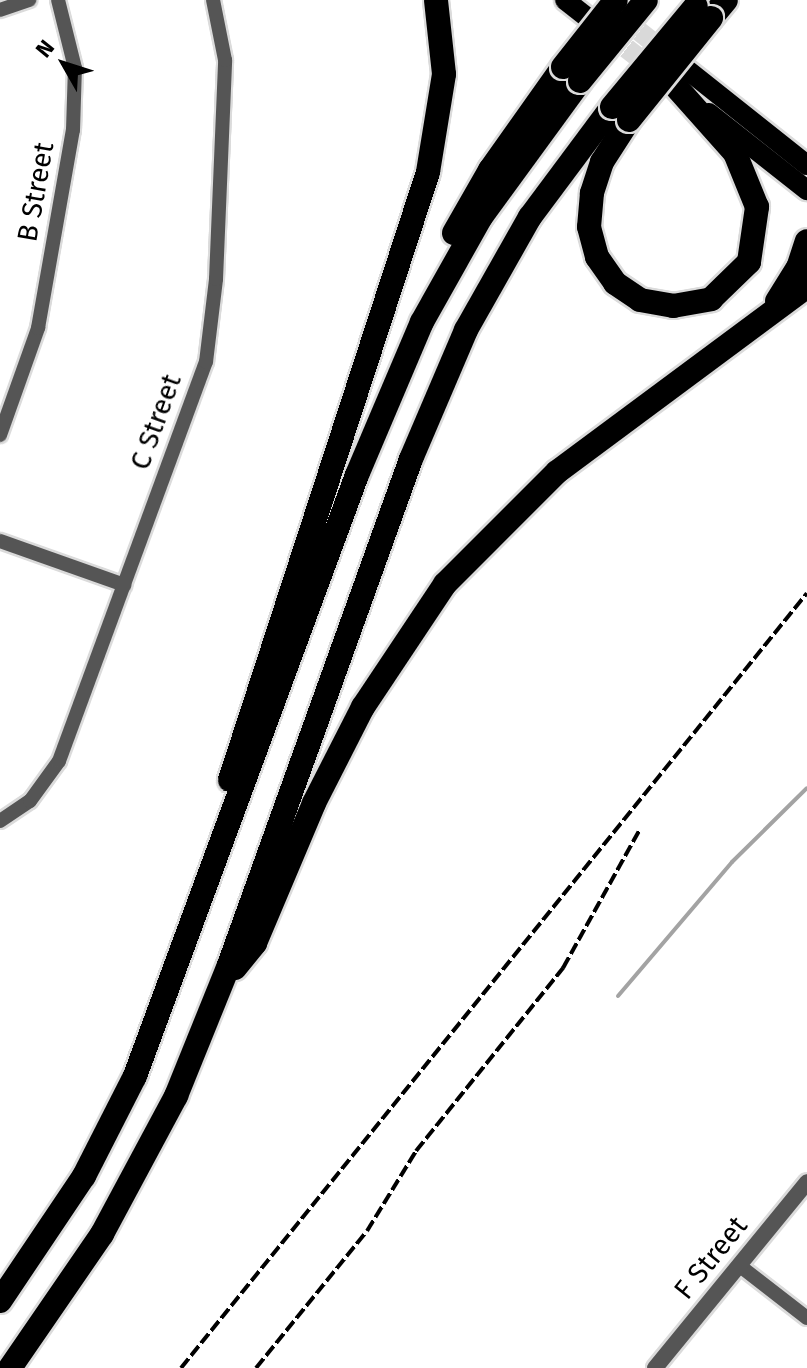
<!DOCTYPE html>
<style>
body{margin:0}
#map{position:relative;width:807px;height:1368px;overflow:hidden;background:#fff;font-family:"Fira Sans",sans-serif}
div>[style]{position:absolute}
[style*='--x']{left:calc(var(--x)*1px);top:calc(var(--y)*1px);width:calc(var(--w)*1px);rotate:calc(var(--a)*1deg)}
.stream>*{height:4px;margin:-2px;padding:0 2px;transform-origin:2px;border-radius:2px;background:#a3a3a3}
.primary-tunnel>*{height:20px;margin-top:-10px;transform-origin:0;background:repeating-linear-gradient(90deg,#d9d9d9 0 20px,transparent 0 30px)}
.roads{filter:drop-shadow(2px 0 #dbdbdb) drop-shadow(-2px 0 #dbdbdb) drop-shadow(0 2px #dbdbdb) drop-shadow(0 -2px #dbdbdb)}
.minor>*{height:14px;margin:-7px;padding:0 7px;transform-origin:7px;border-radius:7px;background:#555}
.tertiary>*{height:16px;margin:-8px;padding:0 8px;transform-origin:8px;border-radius:8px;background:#555}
.primary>*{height:20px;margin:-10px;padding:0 10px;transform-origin:10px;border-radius:10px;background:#000}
.motorway>*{height:24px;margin:-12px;padding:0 12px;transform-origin:12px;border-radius:12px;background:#000}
.rail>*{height:4px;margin-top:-2px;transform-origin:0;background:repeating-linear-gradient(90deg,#000 0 12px,transparent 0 16px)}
.bridges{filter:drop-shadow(2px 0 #dbdbdb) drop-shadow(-2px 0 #dbdbdb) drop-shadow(0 2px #dbdbdb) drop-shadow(0 -2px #dbdbdb)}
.motorway-bridge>*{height:24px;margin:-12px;padding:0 12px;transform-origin:12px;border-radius:12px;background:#000}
span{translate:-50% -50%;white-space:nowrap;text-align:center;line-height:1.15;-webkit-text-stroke:6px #fff;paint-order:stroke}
.street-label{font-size:28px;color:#000}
.north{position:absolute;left:24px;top:24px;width:80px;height:80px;-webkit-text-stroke:6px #fff;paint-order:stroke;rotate:309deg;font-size:22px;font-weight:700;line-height:32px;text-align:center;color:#000}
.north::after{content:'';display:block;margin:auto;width:28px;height:36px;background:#000;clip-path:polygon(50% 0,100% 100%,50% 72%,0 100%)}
</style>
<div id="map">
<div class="stream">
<div style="--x:618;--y:996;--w:176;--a:-49.6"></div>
<div style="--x:732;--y:862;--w:105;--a:-44.6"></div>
</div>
<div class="primary-tunnel">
<div style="--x:616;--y:13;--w:73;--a:38.3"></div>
<div style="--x:603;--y:30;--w:68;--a:37.9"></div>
</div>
<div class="roads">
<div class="minor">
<div style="--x:0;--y:10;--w:31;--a:-19"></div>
<div style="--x:0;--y:435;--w:114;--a:-70.4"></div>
<div style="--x:38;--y:328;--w:201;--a:-80"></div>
<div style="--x:73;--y:130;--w:62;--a:-88.2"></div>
<div style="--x:75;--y:68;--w:70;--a:-104"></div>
<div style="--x:0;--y:541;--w:132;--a:19.5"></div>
<div style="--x:0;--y:821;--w:36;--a:-34"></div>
<div style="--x:30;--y:801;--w:49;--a:-54.1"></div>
<div style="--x:59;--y:761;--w:425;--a:-69.8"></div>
<div style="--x:206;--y:362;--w:84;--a:-83.1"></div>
<div style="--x:216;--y:279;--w:219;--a:-87.6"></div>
<div style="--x:225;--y:60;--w:61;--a:-101.3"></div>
<div style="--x:740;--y:1266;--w:85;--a:37.8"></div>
</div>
<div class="tertiary">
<div style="--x:655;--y:1368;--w:240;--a:-50.7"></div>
</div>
<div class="primary">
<div style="--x:565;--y:0;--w:29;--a:38"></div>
<div style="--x:685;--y:68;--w:156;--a:38.5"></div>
<div style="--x:709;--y:113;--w:125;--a:38.2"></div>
</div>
<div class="motorway">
<div style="--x:711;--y:18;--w:23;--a:-50"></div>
<div style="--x:629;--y:120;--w:50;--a:122.7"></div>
<div style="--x:602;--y:162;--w:33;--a:108"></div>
<div style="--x:592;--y:193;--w:34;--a:95"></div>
<div style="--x:589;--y:227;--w:31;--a:75"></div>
<div style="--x:597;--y:257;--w:32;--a:55"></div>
<div style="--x:615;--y:283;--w:30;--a:34"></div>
<div style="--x:640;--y:300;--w:34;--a:10"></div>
<div style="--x:673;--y:306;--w:39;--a:-10"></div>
<div style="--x:711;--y:299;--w:53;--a:-44.2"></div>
<div style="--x:749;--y:262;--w:56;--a:-81.7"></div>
<div style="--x:757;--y:207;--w:58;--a:-112.2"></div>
<div style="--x:735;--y:153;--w:87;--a:-131.7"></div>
<div style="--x:454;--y:233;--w:73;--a:-60.3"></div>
<div style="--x:490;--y:170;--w:126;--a:-54.7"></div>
<div style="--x:777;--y:301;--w:39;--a:-58"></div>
<div style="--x:798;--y:268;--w:28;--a:-72"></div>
<div style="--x:230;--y:780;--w:639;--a:-71.96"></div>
<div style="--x:428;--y:172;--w:99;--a:-80.7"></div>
<div style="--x:444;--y:74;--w:74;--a:-96.2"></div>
<div style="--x:235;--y:968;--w:32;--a:-51"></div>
<div style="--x:255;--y:943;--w:152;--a:-67.1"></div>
<div style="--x:314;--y:803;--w:108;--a:-63"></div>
<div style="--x:363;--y:707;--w:148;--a:-56.3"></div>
<div style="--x:445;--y:584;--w:158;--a:-45"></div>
<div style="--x:557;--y:472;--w:312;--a:-36.6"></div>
<div style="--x:0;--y:1301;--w:151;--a:-56.1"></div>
<div style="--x:84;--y:1176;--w:112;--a:-63"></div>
<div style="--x:135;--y:1076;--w:641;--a:-69.73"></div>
<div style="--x:357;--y:475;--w:166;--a:-67"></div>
<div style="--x:422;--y:322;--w:120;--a:-60.7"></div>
<div style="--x:481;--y:217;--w:168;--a:-53.9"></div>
<div style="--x:10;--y:1368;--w:163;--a:-55.5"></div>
<div style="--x:102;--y:1234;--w:157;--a:-61.8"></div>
<div style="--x:176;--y:1096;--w:141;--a:-68"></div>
<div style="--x:229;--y:965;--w:538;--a:-70.22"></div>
<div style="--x:411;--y:459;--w:140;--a:-66.9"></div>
<div style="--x:466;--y:330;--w:130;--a:-60.5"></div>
<div style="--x:530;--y:217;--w:137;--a:-53.3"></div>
</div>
</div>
<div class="rail">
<div style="--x:181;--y:1368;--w:996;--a:-51.07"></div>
<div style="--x:256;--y:1368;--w:176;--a:-51"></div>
<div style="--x:367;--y:1231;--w:94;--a:-58.5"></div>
<div style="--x:416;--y:1151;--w:235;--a:-51.2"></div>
<div style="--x:563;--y:968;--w:159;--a:-61"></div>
</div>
<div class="bridges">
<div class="motorway-bridge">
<div style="--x:563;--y:67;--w:85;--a:-51.7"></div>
<div style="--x:580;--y:81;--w:104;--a:-50.8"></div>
<div style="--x:612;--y:107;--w:131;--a:-50.3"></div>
<div style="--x:629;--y:120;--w:131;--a:-51.2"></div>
</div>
</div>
<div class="street-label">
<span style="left:36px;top:192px;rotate:-80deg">B Street</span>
<span style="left:156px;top:422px;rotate:-70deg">C Street</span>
<span style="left:711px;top:1258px;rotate:-51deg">F Street</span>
</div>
<div class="north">N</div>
</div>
